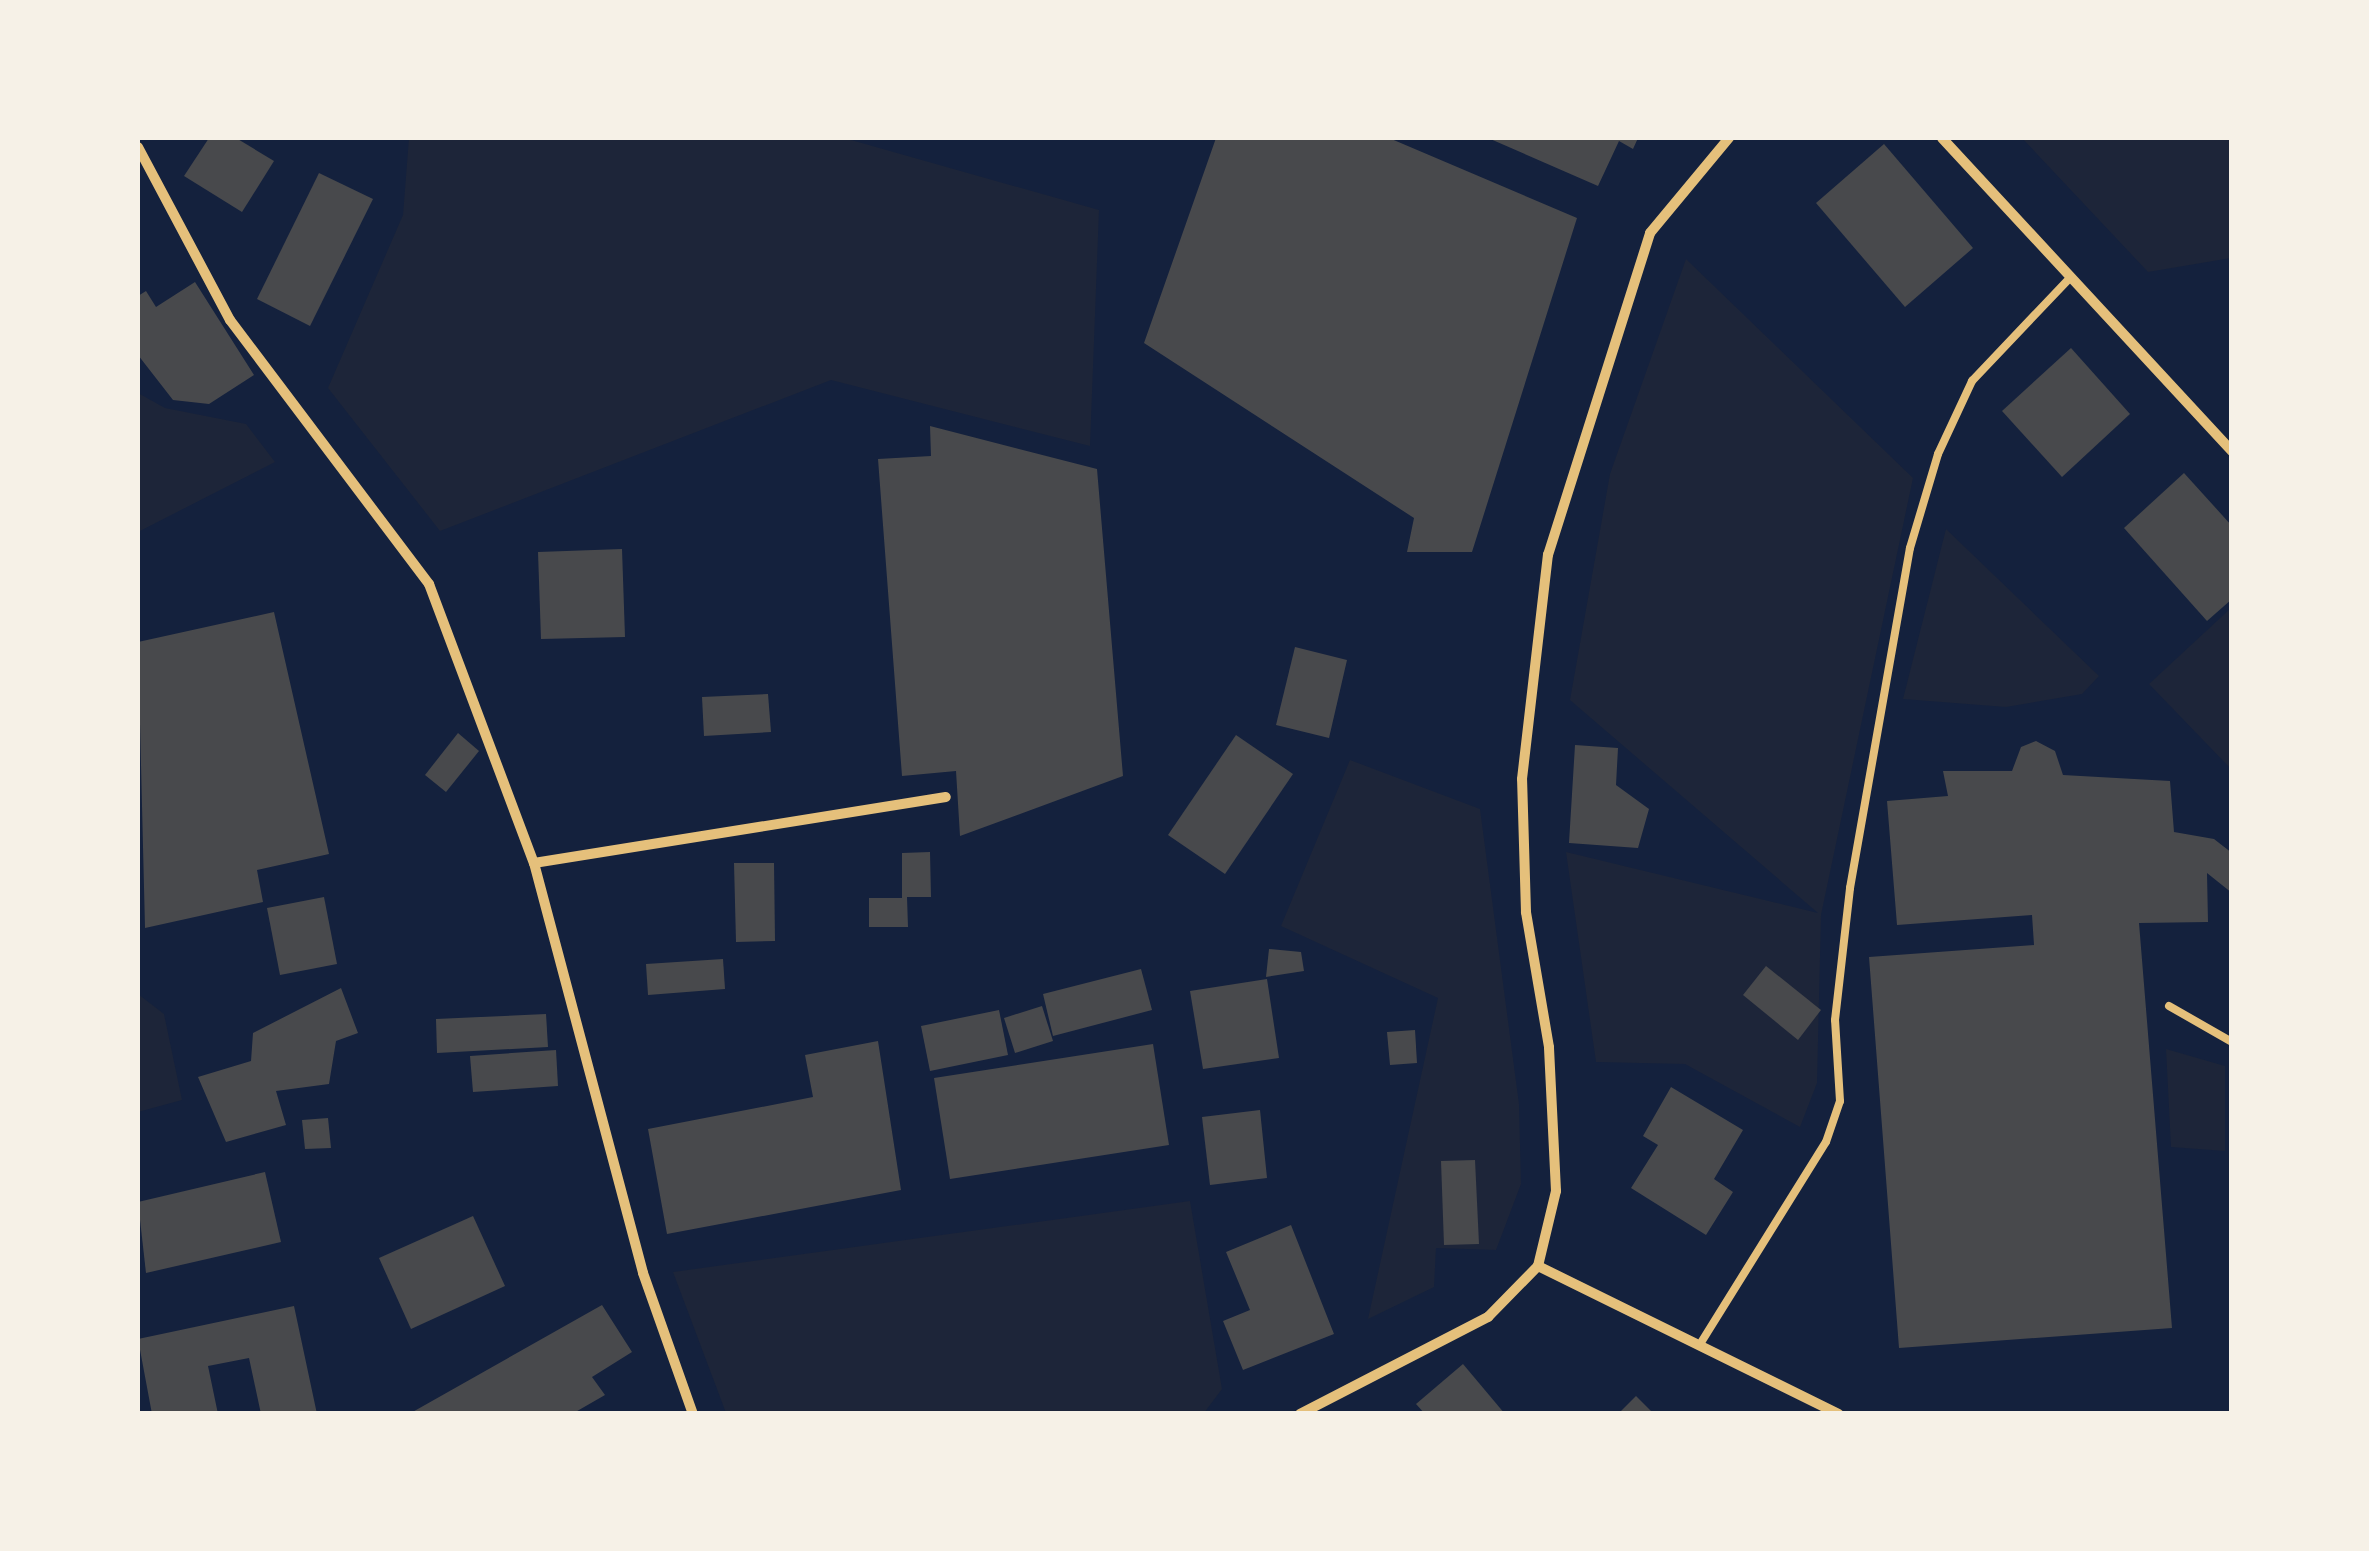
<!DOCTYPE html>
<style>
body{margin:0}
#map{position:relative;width:2369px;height:1551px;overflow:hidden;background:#14213d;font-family:"Varela Round",sans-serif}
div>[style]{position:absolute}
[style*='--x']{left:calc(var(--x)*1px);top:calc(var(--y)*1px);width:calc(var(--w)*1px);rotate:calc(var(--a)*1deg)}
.green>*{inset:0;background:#1d2539}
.building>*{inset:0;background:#48494c}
.service>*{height:8px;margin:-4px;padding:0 4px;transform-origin:4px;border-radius:4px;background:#e5c07b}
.minor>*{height:10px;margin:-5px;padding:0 5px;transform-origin:5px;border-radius:5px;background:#e5c07b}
span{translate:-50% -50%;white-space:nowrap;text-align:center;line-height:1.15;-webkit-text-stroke:8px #f6f1e7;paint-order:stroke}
.frame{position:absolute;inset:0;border:140px solid #f6f1e7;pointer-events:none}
</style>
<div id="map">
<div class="green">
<div style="clip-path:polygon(409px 138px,844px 138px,1099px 210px,1090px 446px,831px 380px,440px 531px,328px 388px,403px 215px)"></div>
<div style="clip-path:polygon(2022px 138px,2231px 138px,2231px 258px,2148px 272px)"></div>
<div style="clip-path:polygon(1686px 259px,1913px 478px,1821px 915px,1817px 1083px,1800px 1127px,1685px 1064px,1596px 1062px,1566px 852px,1818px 913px,1570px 700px,1610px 474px)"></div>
<div style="clip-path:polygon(138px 393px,165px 408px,246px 424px,275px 462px,138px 532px)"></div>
<div style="clip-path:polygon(1946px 529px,2099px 676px,2082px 694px,2006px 707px,1903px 699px)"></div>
<div style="clip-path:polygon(2231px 608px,2231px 769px,2149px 684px)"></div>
<div style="clip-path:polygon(1350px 760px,1480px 809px,1519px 1104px,1521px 1184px,1496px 1250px,1436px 1248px,1434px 1287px,1368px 1319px,1438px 998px,1281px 926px)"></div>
<div style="clip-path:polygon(138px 994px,164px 1014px,182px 1100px,138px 1112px)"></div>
<div style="clip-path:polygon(2166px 1049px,2225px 1066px,2225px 1151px,2171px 1147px)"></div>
<div style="clip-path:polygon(1190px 1201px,1222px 1389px,1204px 1413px,726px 1413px,673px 1272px)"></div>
</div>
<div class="building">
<div style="clip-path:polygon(209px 138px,236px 138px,274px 161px,242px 212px,184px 176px)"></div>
<div style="clip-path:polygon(1216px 138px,1389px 138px,1577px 218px,1472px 552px,1407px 552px,1414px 518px,1144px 343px)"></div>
<div style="clip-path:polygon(1488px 138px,1638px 138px,1633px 149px,1619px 141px,1598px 186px)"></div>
<div style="clip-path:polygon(1884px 144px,1973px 248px,1905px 307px,1816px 203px)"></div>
<div style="clip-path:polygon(319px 173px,373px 199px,310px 326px,257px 299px)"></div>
<div style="clip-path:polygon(195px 282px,254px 375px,209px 404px,173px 400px,138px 355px,138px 296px,146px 291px,156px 307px)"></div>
<div style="clip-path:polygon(2071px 348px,2130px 414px,2062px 477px,2002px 411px)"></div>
<div style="clip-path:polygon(930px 426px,1097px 469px,1123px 776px,960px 836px,956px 771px,902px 776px,878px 459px,931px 456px)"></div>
<div style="clip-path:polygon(2184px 473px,2232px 526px,2232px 599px,2207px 621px,2124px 528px)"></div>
<div style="clip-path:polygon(622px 549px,625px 637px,541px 639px,538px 552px)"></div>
<div style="clip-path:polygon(274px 612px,329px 854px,257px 870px,263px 902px,145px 928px,138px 642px)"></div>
<div style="clip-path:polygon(1295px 647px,1347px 660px,1329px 738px,1276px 725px)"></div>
<div style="clip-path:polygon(768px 694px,771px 732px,704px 736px,702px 697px)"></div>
<div style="clip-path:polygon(458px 733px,479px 751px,446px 792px,425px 775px)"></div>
<div style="clip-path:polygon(1236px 735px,1293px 774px,1225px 874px,1168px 835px)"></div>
<div style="clip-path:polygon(2036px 741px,2055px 751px,2063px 775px,2170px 781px,2174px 832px,2214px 839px,2232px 853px,2232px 893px,2207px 873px,2208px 922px,2139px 923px,2172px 1328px,1899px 1348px,1869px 957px,2034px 945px,2032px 915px,1897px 925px,1887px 801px,1948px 796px,1943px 771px,2012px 771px,2021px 747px)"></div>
<div style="clip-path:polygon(1575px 745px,1618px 748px,1616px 785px,1649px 809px,1638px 848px,1569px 843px)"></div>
<div style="clip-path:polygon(930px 852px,931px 897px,907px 897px,908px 927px,869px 927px,869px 898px,902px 898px,902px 853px)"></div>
<div style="clip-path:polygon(734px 863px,774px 863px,775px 941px,736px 942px)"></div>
<div style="clip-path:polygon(324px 897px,337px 964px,280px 975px,267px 908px)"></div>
<div style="clip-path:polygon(1269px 949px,1301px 952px,1304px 971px,1266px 977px)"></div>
<div style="clip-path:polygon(723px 959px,725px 989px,648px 995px,646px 964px)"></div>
<div style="clip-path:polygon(1766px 966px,1821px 1010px,1798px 1040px,1743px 995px)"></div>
<div style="clip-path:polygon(1141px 969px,1152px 1010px,1053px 1036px,1043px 994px)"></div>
<div style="clip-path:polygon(1267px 979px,1279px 1058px,1203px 1069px,1190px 991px)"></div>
<div style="clip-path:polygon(341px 988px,358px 1033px,336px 1041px,329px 1084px,276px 1091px,286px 1125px,226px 1142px,198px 1077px,251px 1061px,253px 1033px)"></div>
<div style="clip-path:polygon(1042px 1006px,1053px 1041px,1015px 1053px,1004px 1018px)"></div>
<div style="clip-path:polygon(999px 1010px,1008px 1055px,930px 1071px,921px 1026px)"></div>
<div style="clip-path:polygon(546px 1014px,548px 1047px,437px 1053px,436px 1019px)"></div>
<div style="clip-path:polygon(1415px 1030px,1417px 1063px,1390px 1065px,1387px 1032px)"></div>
<div style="clip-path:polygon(878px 1041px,901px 1190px,667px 1234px,648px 1129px,813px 1097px,805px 1055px)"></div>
<div style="clip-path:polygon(1153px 1044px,1169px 1145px,950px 1179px,934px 1078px)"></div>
<div style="clip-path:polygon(556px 1050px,558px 1086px,473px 1092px,470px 1056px)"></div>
<div style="clip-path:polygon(1671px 1087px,1743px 1130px,1714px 1179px,1733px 1192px,1706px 1235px,1631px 1188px,1658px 1145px,1643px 1136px)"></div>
<div style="clip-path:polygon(1260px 1110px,1267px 1178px,1210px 1185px,1202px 1117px)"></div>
<div style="clip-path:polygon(328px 1118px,331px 1148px,305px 1149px,302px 1120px)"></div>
<div style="clip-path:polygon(1475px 1160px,1479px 1244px,1444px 1245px,1441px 1161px)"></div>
<div style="clip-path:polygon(265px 1172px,281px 1242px,146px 1273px,138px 1202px)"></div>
<div style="clip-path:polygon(473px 1216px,505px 1286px,411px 1329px,379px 1258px)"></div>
<div style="clip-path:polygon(1291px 1225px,1334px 1334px,1243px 1370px,1223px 1321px,1250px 1310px,1226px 1252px)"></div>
<div style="clip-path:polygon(602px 1305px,632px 1352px,592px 1377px,605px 1395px,572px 1414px,409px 1414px)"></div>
<div style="clip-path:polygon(294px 1306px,317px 1414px,261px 1414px,249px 1358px,208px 1366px,218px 1414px,152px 1414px,138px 1339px)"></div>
<div style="clip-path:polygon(1463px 1364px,1505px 1414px,1425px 1414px,1416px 1404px)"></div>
<div style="clip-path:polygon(1636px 1396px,1654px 1414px,1618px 1414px)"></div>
</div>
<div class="service">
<div style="--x:2169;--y:1006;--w:73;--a:29.7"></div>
<div style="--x:1702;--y:1341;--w:234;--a:-58.1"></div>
<div style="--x:1826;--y:1142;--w:43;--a:-71.1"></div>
<div style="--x:1840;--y:1101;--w:81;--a:-93.5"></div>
<div style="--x:1835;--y:1020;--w:133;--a:-83.5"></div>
<div style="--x:1850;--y:888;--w:345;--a:-80"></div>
<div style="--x:1910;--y:548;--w:98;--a:-73.4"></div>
<div style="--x:1938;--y:454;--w:81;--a:-65"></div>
<div style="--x:1972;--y:381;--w:138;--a:-46.5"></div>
</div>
<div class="minor">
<div style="--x:1942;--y:138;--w:427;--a:47.2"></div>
<div style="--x:138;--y:147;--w:196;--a:62"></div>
<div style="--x:230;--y:320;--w:331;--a:53"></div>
<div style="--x:429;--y:584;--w:298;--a:69.4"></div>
<div style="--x:534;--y:863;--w:424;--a:75.1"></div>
<div style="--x:643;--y:1273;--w:150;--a:70.5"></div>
<div style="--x:534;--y:863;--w:417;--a:-9.1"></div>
<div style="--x:1538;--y:1266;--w:335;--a:26.2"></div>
<div style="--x:1300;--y:1414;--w:212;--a:-27.3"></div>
<div style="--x:1488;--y:1317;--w:71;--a:-45.6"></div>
<div style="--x:1538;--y:1266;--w:77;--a:-76.5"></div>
<div style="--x:1556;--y:1191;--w:144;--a:-92.8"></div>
<div style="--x:1549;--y:1047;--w:137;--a:-99.7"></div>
<div style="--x:1526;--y:912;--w:133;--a:-91.7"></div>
<div style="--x:1522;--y:779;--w:226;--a:-83.4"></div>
<div style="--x:1548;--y:555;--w:338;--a:-72.4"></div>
<div style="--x:1650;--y:233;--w:124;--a:-50.3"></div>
</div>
<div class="frame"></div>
</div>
